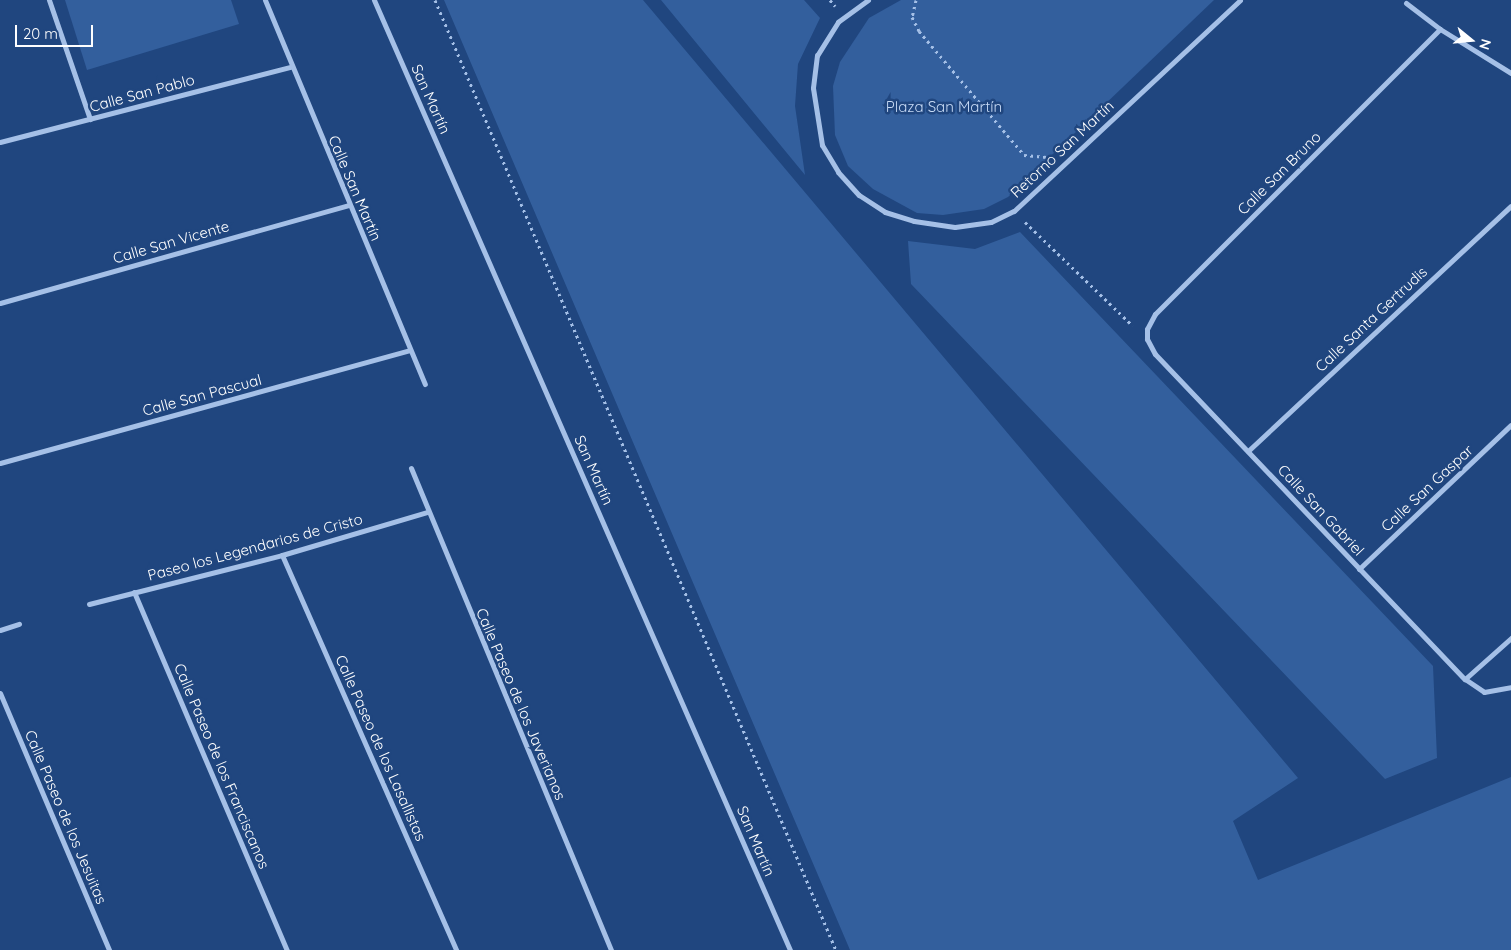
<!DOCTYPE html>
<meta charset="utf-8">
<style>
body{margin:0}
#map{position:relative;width:1511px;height:950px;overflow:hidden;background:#20467f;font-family:Quicksand,sans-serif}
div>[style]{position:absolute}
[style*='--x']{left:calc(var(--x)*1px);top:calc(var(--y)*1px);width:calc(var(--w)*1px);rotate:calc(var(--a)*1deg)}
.green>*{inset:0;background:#335f9d}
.path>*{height:3px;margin-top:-1.5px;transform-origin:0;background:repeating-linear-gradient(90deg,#a5c0e7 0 2.5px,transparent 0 6.5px)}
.street>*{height:5px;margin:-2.5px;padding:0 2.5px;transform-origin:2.5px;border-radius:2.5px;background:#a5c0e7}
span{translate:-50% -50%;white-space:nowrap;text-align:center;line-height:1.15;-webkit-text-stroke:5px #20467f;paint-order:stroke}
.street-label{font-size:15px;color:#fff}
.park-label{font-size:15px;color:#c8dbf6}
.north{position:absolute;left:1446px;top:15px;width:50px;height:50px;-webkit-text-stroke:4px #20467f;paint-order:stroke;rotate:107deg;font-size:14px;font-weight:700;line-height:20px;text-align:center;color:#fff}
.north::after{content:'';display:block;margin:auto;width:18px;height:22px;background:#fff;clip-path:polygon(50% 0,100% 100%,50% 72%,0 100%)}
.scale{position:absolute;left:15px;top:25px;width:78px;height:22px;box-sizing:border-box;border:2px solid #fff;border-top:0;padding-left:6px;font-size:15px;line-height:18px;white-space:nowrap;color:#fff;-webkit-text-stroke:4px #20467f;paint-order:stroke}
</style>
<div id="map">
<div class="green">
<div style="clip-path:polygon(65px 0,231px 0,239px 24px,87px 70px)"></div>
<div style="clip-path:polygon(444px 0,643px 0,1298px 778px,1233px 821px,1258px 880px,1511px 777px,1511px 950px,850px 950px)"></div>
<div style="clip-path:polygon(661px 0,804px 0,820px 18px,798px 64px,795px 106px,805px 175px)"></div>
<div style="clip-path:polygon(901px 0,1214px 0,1008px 197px,984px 209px,943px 215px,917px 213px,873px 189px,848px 166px,835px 135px,833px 86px,840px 62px,869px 18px)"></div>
<div style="clip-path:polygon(1020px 232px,1433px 666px,1437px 758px,1385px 779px,911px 284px,908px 241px,975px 249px)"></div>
</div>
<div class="path">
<div style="--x:435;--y:0;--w:1031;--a:67.12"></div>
<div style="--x:830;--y:0;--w:8;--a:50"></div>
<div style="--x:916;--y:0;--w:17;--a:103"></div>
<div style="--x:912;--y:17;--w:16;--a:63"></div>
<div style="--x:919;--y:31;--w:162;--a:49.7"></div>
<div style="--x:1024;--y:155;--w:23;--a:5"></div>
<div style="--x:1025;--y:222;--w:149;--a:43.9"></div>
</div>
<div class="street">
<div style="--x:49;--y:0;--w:126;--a:71"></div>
<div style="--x:265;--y:0;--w:416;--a:67.4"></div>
<div style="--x:374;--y:0;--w:1037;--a:66.35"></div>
<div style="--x:868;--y:0;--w:37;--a:144"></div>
<div style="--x:838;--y:22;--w:39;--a:122"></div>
<div style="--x:817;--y:55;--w:33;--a:97"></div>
<div style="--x:813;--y:88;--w:58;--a:81"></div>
<div style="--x:822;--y:145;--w:31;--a:59"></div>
<div style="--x:838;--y:172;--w:31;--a:48"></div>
<div style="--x:859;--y:195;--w:31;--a:33"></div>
<div style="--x:885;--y:212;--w:30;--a:17"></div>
<div style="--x:914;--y:221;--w:41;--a:8.3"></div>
<div style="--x:955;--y:227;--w:36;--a:-8"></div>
<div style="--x:991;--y:222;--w:25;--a:-26"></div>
<div style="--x:1014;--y:211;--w:309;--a:-43"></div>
<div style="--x:1406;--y:3;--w:43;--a:37.4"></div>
<div style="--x:1440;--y:29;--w:84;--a:31.8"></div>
<div style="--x:1440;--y:29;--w:403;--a:135"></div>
<div style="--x:1155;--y:314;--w:17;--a:118"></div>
<div style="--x:1147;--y:329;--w:10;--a:90"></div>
<div style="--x:1147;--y:339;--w:17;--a:62"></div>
<div style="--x:1155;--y:354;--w:449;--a:46.4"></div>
<div style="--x:1465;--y:679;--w:23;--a:34"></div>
<div style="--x:1484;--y:692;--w:27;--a:-10"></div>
<div style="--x:0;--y:142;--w:301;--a:-14.5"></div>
<div style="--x:0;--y:303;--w:362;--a:-15.7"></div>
<div style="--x:1248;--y:451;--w:359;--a:-43"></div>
<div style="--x:0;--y:463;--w:425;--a:-15.4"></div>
<div style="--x:411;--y:468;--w:522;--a:67.46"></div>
<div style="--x:282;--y:555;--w:432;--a:66.2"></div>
<div style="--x:1359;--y:569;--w:209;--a:-43.5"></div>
<div style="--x:134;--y:592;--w:389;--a:66.9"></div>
<div style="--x:89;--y:604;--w:199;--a:-14.2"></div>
<div style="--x:282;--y:555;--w:151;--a:-16.5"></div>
<div style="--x:0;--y:630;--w:20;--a:-18"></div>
<div style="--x:1465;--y:679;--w:62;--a:-41.7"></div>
<div style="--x:0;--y:693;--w:279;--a:67"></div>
</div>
<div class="street-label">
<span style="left:142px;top:93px;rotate:-15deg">Calle San Pablo</span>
<span style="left:431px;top:99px;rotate:66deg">San Martín</span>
<span style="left:1062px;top:149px;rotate:-43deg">Retorno San Martín</span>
<span style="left:1279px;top:173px;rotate:-45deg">Calle San Bruno</span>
<span style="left:355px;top:188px;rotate:67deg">Calle San Martín</span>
<span style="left:171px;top:242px;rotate:-16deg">Calle San Vicente</span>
<span style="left:1371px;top:319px;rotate:-43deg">Calle Santa Gertrudis</span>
<span style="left:202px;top:395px;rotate:-15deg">Calle San Pascual</span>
<span style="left:594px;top:470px;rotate:66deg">San Martín</span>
<span style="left:1427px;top:488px;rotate:-43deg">Calle San Gaspar</span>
<span style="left:1321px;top:510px;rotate:47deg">Calle San Gabriel</span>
<span style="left:255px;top:547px;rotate:-15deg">Paseo los Legendarios de Cristo</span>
<span style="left:521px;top:704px;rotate:67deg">Calle Paseo de los Javerianos</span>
<span style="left:381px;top:748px;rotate:66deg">Calle Paseo de los Lasallistas</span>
<span style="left:222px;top:766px;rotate:67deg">Calle Paseo de los Franciscanos</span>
<span style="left:66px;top:817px;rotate:67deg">Calle Paseo de los Jesuitas</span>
<span style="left:756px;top:841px;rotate:67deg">San Martín</span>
</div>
<div class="park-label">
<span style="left:944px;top:107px">Plaza San Martín</span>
</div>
<div class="north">N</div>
<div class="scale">20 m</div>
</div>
